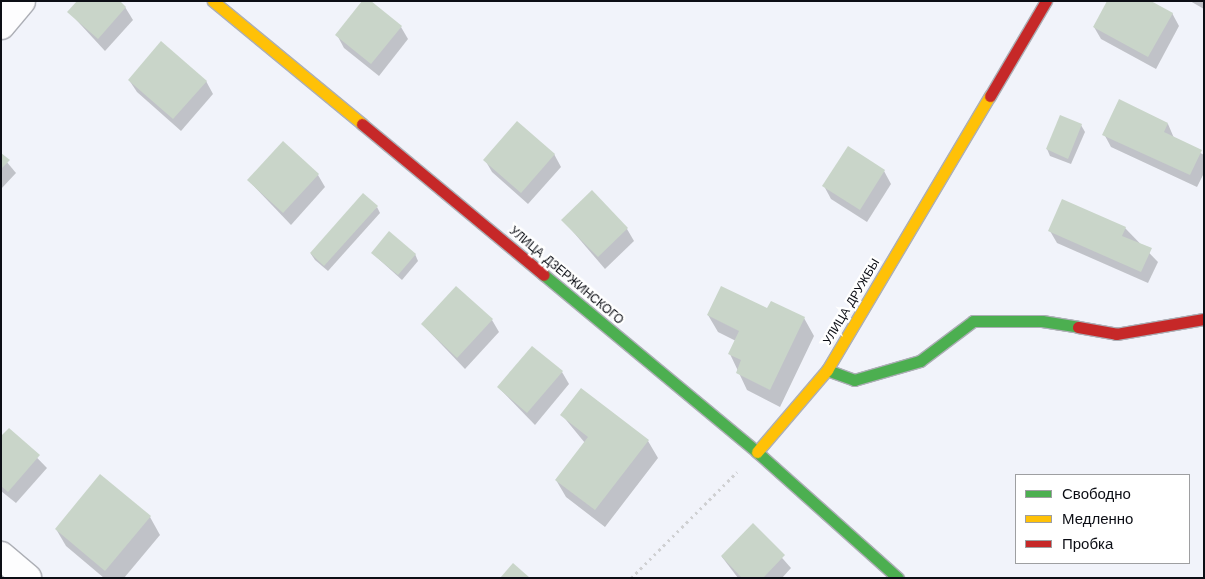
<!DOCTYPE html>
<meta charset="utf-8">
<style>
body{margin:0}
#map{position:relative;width:1205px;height:579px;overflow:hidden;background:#f1f3fa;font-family:"Work Sans",sans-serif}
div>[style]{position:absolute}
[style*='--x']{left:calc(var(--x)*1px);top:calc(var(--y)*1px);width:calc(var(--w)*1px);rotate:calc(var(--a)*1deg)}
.shadow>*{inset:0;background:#0003}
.building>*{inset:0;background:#c9d5c9}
.path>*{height:3px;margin-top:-1.5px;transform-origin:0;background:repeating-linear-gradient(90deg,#cfd0d2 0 2.5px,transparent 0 6.5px)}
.roads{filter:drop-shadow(1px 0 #acaeb5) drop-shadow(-1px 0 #acaeb5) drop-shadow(0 1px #acaeb5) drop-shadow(0 -1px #acaeb5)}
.street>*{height:28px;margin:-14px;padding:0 14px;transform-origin:14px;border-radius:14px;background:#fdfdfe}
.fast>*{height:11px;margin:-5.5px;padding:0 5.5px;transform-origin:5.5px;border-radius:5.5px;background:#4caf50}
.slow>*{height:11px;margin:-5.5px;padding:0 5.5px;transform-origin:5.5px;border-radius:5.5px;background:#ffc107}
.jam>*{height:11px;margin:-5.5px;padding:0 5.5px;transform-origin:5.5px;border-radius:5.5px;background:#c62828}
span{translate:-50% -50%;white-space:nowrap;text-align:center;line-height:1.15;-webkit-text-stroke:4.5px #fff;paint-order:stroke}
.street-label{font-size:12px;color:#0c0e15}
.frame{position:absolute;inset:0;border:2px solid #0c0e15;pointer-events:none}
.legend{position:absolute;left:1015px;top:474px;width:175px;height:90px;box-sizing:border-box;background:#fff;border:1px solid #9e9fa1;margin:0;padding:6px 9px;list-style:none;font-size:15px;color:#0c0e15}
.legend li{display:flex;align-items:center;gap:10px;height:25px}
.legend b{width:25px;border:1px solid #9e9fa1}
</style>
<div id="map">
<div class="shadow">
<div style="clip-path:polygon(1190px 1px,1204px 1px,1204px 9px)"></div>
<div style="clip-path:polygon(125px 7px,133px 20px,105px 51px,69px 12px)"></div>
<div style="clip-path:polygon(1172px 13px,1179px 26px,1156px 69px,1101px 39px,1094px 27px)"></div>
<div style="clip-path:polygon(401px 27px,408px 39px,379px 76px,344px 48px,337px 35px)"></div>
<div style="clip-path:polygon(129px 80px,206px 81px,213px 94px,181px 131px,137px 92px)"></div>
<div style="clip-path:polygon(1168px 124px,1174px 138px,1204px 155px,1204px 173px,1197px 187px,1111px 147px,1104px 134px)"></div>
<div style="clip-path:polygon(1081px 125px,1085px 132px,1071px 164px,1050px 156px,1047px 149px)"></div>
<div style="clip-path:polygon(848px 148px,884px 171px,891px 184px,867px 222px,831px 199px,824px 186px)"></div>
<div style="clip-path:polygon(554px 154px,561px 167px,528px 204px,492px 172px,485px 160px)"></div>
<div style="clip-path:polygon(1px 155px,16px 173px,1px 189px)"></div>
<div style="clip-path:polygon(318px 175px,325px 187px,291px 225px,248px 180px)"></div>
<div style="clip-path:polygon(377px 207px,380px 213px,328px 271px,315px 260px,311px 254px)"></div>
<div style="clip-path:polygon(563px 220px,627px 229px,634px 241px,605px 269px)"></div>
<div style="clip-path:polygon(1125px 228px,1158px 262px,1148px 283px,1057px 243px,1050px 231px)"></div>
<div style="clip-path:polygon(372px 253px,415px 254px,418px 261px,402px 280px)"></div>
<div style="clip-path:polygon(771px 302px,804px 318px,814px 336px,780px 407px,747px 390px,730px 354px,736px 341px,718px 332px,708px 315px,768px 310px)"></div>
<div style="clip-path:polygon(492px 320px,499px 332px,465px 369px,422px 324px)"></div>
<div style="clip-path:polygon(562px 372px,569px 384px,535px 425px,499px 388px)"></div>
<div style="clip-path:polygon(562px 415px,648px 441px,658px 458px,605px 527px,566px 497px,556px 480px,585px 443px)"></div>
<div style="clip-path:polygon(9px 429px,47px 468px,16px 503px,1px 491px,1px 438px)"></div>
<div style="clip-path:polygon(100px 476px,150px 517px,160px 535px,124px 578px,104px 578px,66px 546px,56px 529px)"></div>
<div style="clip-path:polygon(753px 525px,791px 568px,782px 578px,738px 578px,722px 557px)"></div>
</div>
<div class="building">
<div style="clip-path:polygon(77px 1px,120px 1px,126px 7px,98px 39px,67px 12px)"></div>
<div style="clip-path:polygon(362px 1px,371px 1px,402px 26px,371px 64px,335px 35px)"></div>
<div style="clip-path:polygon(1107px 1px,1151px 1px,1173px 13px,1148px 57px,1093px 27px)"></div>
<div style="clip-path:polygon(161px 41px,207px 81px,173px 119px,128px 80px)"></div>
<div style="clip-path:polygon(1119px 99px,1168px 123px,1164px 132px,1202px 150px,1190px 175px,1102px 135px)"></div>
<div style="clip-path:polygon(1060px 115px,1082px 124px,1068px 159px,1046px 149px)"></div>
<div style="clip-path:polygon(517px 121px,555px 154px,521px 193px,483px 160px)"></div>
<div style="clip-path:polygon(283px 141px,319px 174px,283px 213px,247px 180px)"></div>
<div style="clip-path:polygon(848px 146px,885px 170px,860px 210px,822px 186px)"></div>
<div style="clip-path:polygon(1px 153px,10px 160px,1px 169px)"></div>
<div style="clip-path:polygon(592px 190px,628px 228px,598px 257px,561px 220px)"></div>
<div style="clip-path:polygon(363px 193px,378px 206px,324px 266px,310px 253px)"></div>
<div style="clip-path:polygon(1062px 199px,1126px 227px,1122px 236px,1152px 248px,1141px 272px,1048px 231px)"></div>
<div style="clip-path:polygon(389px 231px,416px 254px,398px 275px,371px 253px)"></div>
<div style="clip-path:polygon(456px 286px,493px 319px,457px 358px,421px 324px)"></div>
<div style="clip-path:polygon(721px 286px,767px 308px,771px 301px,805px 317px,770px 390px,736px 373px,741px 360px,728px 354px,739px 331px,707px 315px)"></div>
<div style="clip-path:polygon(532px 346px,563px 371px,527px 413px,497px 387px)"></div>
<div style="clip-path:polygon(581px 388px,649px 440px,595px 510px,555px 480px,588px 437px,560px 415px)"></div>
<div style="clip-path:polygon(9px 428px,40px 455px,8px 492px,1px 486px,1px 436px)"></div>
<div style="clip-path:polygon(100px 474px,151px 516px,105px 571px,55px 529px)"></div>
<div style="clip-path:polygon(753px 523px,785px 555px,763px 578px,742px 578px,721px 556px)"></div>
<div style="clip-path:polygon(513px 563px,530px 578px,500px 578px)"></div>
</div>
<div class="path">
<div style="--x:631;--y:578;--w:150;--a:-45"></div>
</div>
<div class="roads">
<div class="street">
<div style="--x:1;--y:25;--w:31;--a:-50"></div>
<div style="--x:1;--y:556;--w:34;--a:40"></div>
</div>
<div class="fast">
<div style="--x:544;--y:275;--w:277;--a:39.7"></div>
<div style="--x:757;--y:452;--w:189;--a:41.8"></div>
<div style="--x:827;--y:370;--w:29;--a:20"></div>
<div style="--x:854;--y:380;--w:69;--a:-16.1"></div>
<div style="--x:920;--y:361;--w:66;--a:-37"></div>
<div style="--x:973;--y:321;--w:69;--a:0"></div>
<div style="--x:1042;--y:321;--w:36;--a:9"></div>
</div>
<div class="slow">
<div style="--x:213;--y:1;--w:193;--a:39.5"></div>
<div style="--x:757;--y:452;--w:108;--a:-49.5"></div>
<div style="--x:827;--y:370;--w:319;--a:-59.3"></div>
</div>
<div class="jam">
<div style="--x:990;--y:96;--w:110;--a:-59.5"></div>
<div style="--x:362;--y:124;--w:236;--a:39.7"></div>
<div style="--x:1078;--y:327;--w:39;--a:10"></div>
<div style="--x:1116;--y:334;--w:89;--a:-9.7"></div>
</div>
</div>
<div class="street-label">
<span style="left:566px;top:276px;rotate:40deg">УЛИЦА ДЗЕРЖИНСКОГО</span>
<span style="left:852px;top:302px;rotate:-59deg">УЛИЦА ДРУЖБЫ</span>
</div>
<div class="frame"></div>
<ul class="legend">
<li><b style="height:6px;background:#4caf50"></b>Свободно</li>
<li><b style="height:6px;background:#ffc107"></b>Медленно</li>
<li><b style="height:6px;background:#c62828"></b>Пробка</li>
</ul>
</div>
